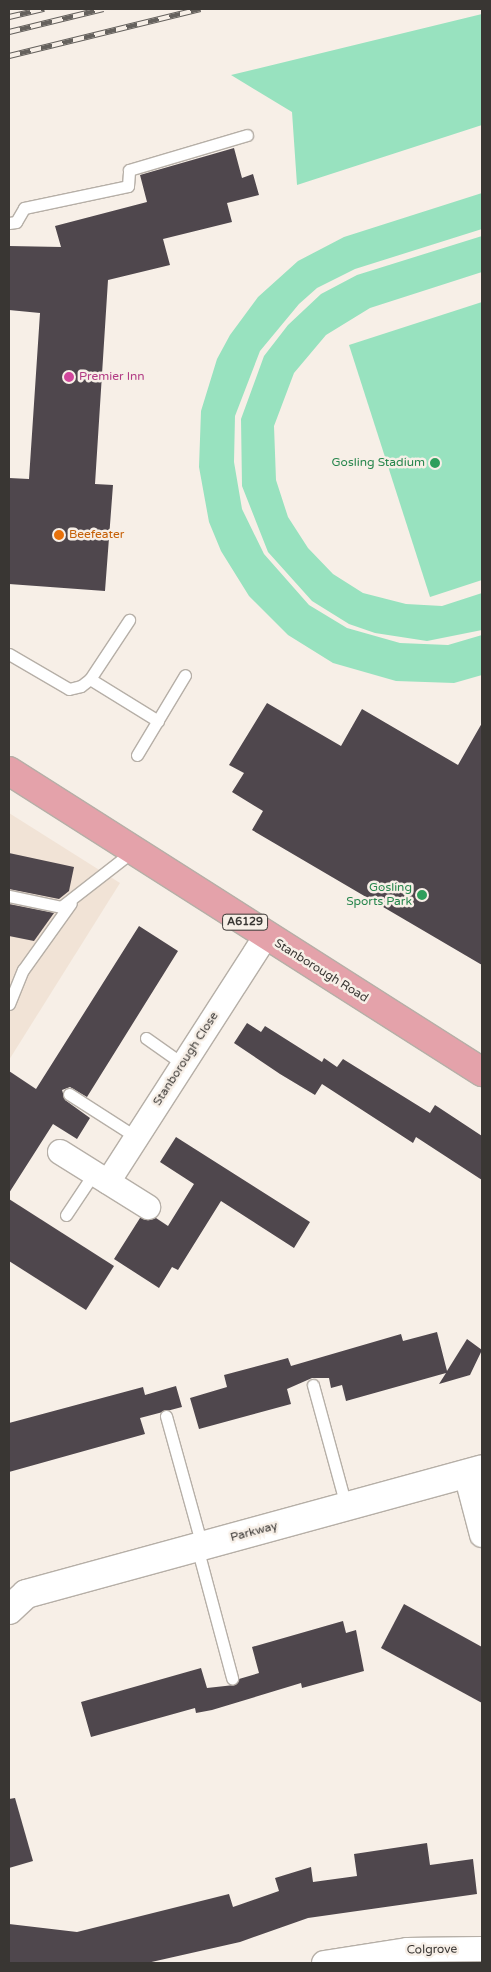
<!DOCTYPE html>
<style>
body{margin:0}
#map{position:relative;width:491px;height:1972px;overflow:hidden;background:#f7efe7;font-family:"Varela Round",sans-serif}
div>[style]{position:absolute}
[style*='--x']{left:calc(var(--x)*1px);top:calc(var(--y)*1px);width:calc(var(--w)*1px);rotate:calc(var(--a)*1deg)}
.built>*{inset:0;background:#f1e3d6}
.green>*{inset:0;background:#98e2bf}
.building>*{inset:0;background:#4f474d}
.roads{filter:drop-shadow(1px 0 #b6afa7) drop-shadow(-1px 0 #b6afa7) drop-shadow(0 1px #b6afa7) drop-shadow(0 -1px #b6afa7)}
.service>*{height:11px;margin:-5.5px;padding:0 5.5px;transform-origin:5.5px;border-radius:5.5px;background:#fff}
.minor>*{height:24px;margin:-12px;padding:0 12px;transform-origin:12px;border-radius:12px;background:#fff}
.tertiary>*{height:28px;margin:-14px;padding:0 14px;transform-origin:14px;border-radius:14px;background:#fff}
.primary>*{height:28px;margin:-14px;padding:0 14px;transform-origin:14px;border-radius:14px;background:#e4a2aa}
.rail>*{height:5.5px;margin-top:-2.75px;transform-origin:0;background:repeating-linear-gradient(90deg,#f7efe7 0 11px,#65615d 0 22px);box-sizing:border-box;border-block:1px solid #65615d}
.dots>*{width:14px;height:14px;translate:-50% -50%;box-sizing:border-box;border:2px solid #f7efe7;border-radius:50%}
span{translate:-50% -50%;white-space:nowrap;text-align:center;line-height:1.15;-webkit-text-stroke:5px #f7efe7;paint-order:stroke}
.shield-label span{padding:1px 4px;background:#f7efe7;border:1px solid;border-radius:4px;-webkit-text-stroke-width:0}
.shield-label{font-size:11px;color:#393633;font-weight:700}
.hotel-label{font-size:12px;color:#b23c85}
.left{translate:0 -50%;text-align:left}
.leisure-label{font-size:12px;color:#27864d}
.right{translate:-100% -50%;text-align:right}
.food-label{font-size:12px;color:#c56008}
.street-label{font-size:12px;color:#393633}
.frame{position:absolute;inset:0;border:10px solid #393633;pointer-events:none}
</style>
<div id="map">
<div class="built">
<div style="clip-path:polygon(9px 813px,120px 883px,9px 1060px)"></div>
</div>
<div class="green">
<div style="clip-path:polygon(482px 14px,482px 125px,297px 185px,292px 112px,231px 75px)"></div>
<div style="clip-path:polygon(482px 193px,482px 229px,355px 269px,317px 288px,299px 304px,260px 351px,235px 416px,234px 462px,242px 509px,264px 554px,309px 605px,347px 628px,400px 643px,448px 645px,482px 635px,482px 675px,454px 683px,396px 681px,333px 663px,288px 635px,249px 596px,221px 551px,209px 522px,199px 467px,201px 411px,217px 359px,230px 335px,258px 297px,298px 261px,344px 237px)"></div>
<div style="clip-path:polygon(482px 236px,482px 272px,370px 308px,326px 335px,294px 373px,274px 426px,276px 480px,288px 517px,308px 548px,333px 574px,363px 593px,406px 604px,442px 606px,482px 593px,482px 630px,427px 641px,375px 633px,349px 624px,312px 601px,268px 552px,242px 486px,241px 419px,264px 356px,288px 325px,321px 294px,357px 275px)"></div>
<div style="clip-path:polygon(482px 302px,482px 580px,430px 597px,349px 345px)"></div>
</div>
<div class="building">
<div style="clip-path:polygon(234px 148px,242px 178px,253px 174px,259px 195px,227px 203px,232px 222px,163px 239px,170px 265px,108px 280px,95px 484px,113px 485px,105px 591px,9px 584px,9px 478px,29px 479px,40px 313px,9px 310px,9px 246px,61px 247px,55px 226px,147px 202px,140px 175px)"></div>
<div style="clip-path:polygon(267px 703px,341px 746px,362px 709px,458px 765px,482px 723px,482px 965px,252px 830px,263px 811px,232px 792px,244px 773px,229px 765px)"></div>
<div style="clip-path:polygon(9px 853px,74px 867px,69px 891px,59px 899px,9px 889px)"></div>
<div style="clip-path:polygon(9px 904px,54px 913px,34px 941px,9px 936px)"></div>
<div style="clip-path:polygon(139px 926px,178px 951px,87px 1097px,70px 1087px,62px 1090px,65px 1100px,90px 1118px,77px 1139px,53px 1124px,9px 1193px,9px 1071px,36px 1089px)"></div>
<div style="clip-path:polygon(247px 1023px,261px 1032px,265px 1026px,322px 1062px,324px 1058px,337px 1067px,343px 1059px,430px 1113px,435px 1105px,482px 1136px,482px 1180px,416px 1137px,413px 1143px,322px 1084px,315px 1095px,280px 1074px,234px 1043px)"></div>
<div style="clip-path:polygon(176px 1137px,310px 1222px,294px 1248px,221px 1201px,178px 1270px,172px 1267px,159px 1288px,114px 1259px,140px 1218px,156px 1218px,168px 1226px,194px 1184px,160px 1162px)"></div>
<div style="clip-path:polygon(9px 1199px,114px 1266px,86px 1310px,9px 1261px)"></div>
<div style="clip-path:polygon(437px 1332px,447px 1371px,467px 1339px,482px 1350px,470px 1375px,439px 1384px,446px 1373px,346px 1401px,342px 1385px,331px 1388px,329px 1378px,312px 1378px,287px 1389px,291px 1404px,199px 1429px,190px 1398px,227px 1387px,224px 1375px,288px 1358px,291px 1366px,401px 1334px,403px 1341px)"></div>
<div style="clip-path:polygon(176px 1386px,182px 1407px,140px 1418px,145px 1434px,9px 1472px,9px 1423px,143px 1387px,145px 1395px)"></div>
<div style="clip-path:polygon(404px 1604px,482px 1647px,482px 1703px,381px 1648px)"></div>
<div style="clip-path:polygon(343px 1621px,346px 1633px,356px 1630px,364px 1671px,302px 1688px,301px 1683px,212px 1710px,196px 1713px,195px 1708px,91px 1737px,81px 1702px,201px 1668px,207px 1688px,234px 1685px,239px 1679px,259px 1673px,252px 1647px)"></div>
<div style="clip-path:polygon(15px 1798px,33px 1861px,9px 1868px,9px 1799px)"></div>
<div style="clip-path:polygon(427px 1843px,430px 1865px,473px 1859px,477px 1894px,308px 1918px,240px 1942px,147px 1963px,9px 1963px,9px 1924px,77px 1932px,229px 1894px,233px 1907px,279px 1891px,275px 1878px,311px 1867px,313px 1882px,357px 1876px,354px 1854px)"></div>
</div>
<div class="roads">
<div class="service">
<div style="--x:9;--y:223;--w:7;--a:-8"></div>
<div style="--x:16;--y:222;--w:16;--a:-60"></div>
<div style="--x:24;--y:208;--w:106;--a:-11.9"></div>
<div style="--x:128;--y:186;--w:16;--a:-86"></div>
<div style="--x:129;--y:170;--w:123;--a:-16.5"></div>
<div style="--x:9;--y:654;--w:69;--a:30.3"></div>
<div style="--x:69;--y:689;--w:12;--a:-14"></div>
<div style="--x:81;--y:686;--w:11;--a:-38"></div>
<div style="--x:90;--y:679;--w:71;--a:-56.5"></div>
<div style="--x:90;--y:679;--w:80;--a:31.7"></div>
<div style="--x:137;--y:755;--w:93;--a:-59"></div>
<div style="--x:9;--y:896;--w:53;--a:11.9"></div>
<div style="--x:61;--y:907;--w:91;--a:-37.9"></div>
<div style="--x:9;--y:1004;--w:37;--a:-68"></div>
<div style="--x:23;--y:970;--w:82;--a:-54.4"></div>
<div style="--x:146;--y:1038;--w:45;--a:35.1"></div>
<div style="--x:69;--y:1094;--w:80;--a:32.7"></div>
<div style="--x:66;--y:1215;--w:50;--a:-56.3"></div>
<div style="--x:313;--y:1385;--w:125;--a:74.7"></div>
<div style="--x:166;--y:1416;--w:135;--a:74.5"></div>
<div style="--x:197;--y:1547;--w:136;--a:75"></div>
</div>
<div class="minor">
<div style="--x:60;--y:1152;--w:104;--a:32"></div>
<div style="--x:108;--y:1182;--w:292;--a:-57.3"></div>
<div style="--x:466;--y:1474;--w:63;--a:75.3"></div>
<div style="--x:324;--y:1963;--w:84;--a:-8.9"></div>
<div style="--x:407;--y:1950;--w:75;--a:-0.8"></div>
</div>
<div class="tertiary">
<div style="--x:9;--y:1610;--w:23;--a:-43"></div>
<div style="--x:26;--y:1594;--w:473;--a:-15.3"></div>
</div>
<div class="primary">
<div style="--x:9;--y:771;--w:561;--a:32.47"></div>
</div>
</div>
<div class="rail">
<div style="--x:9;--y:17;--w:36;--a:-13"></div>
<div style="--x:9;--y:32;--w:97;--a:-13.7"></div>
<div style="--x:9;--y:56;--w:197;--a:-13.8"></div>
</div>
<div class="dots">
<div style="left:69px;top:377px;background:#d1479c"></div>
<div style="left:435px;top:463px;background:#2e9e5b"></div>
<div style="left:59px;top:535px;background:#e8710a"></div>
<div style="left:422px;top:895px;background:#2e9e5b"></div>
</div>
<div class="shield-label">
<span style="left:245px;top:922px">A6129</span>
</div>
<div class="hotel-label">
<span class="left" style="left:79px;top:377px">Premier Inn</span>
</div>
<div class="leisure-label">
<span class="right" style="left:425px;top:463px">Gosling Stadium</span>
<span class="right" style="left:412px;top:895px">Gosling<br>Sports Park</span>
</div>
<div class="food-label">
<span class="left" style="left:69px;top:535px">Beefeater</span>
</div>
<div class="street-label">
<span style="left:321px;top:971px;rotate:32deg">Stanborough Road</span>
<span style="left:186px;top:1059px;rotate:-57deg">Stanborough Close</span>
<span style="left:254px;top:1532px;rotate:-15deg">Parkway</span>
<span style="left:432px;top:1950px;rotate:-1deg">Colgrove</span>
</div>
<div class="frame"></div>
</div>
